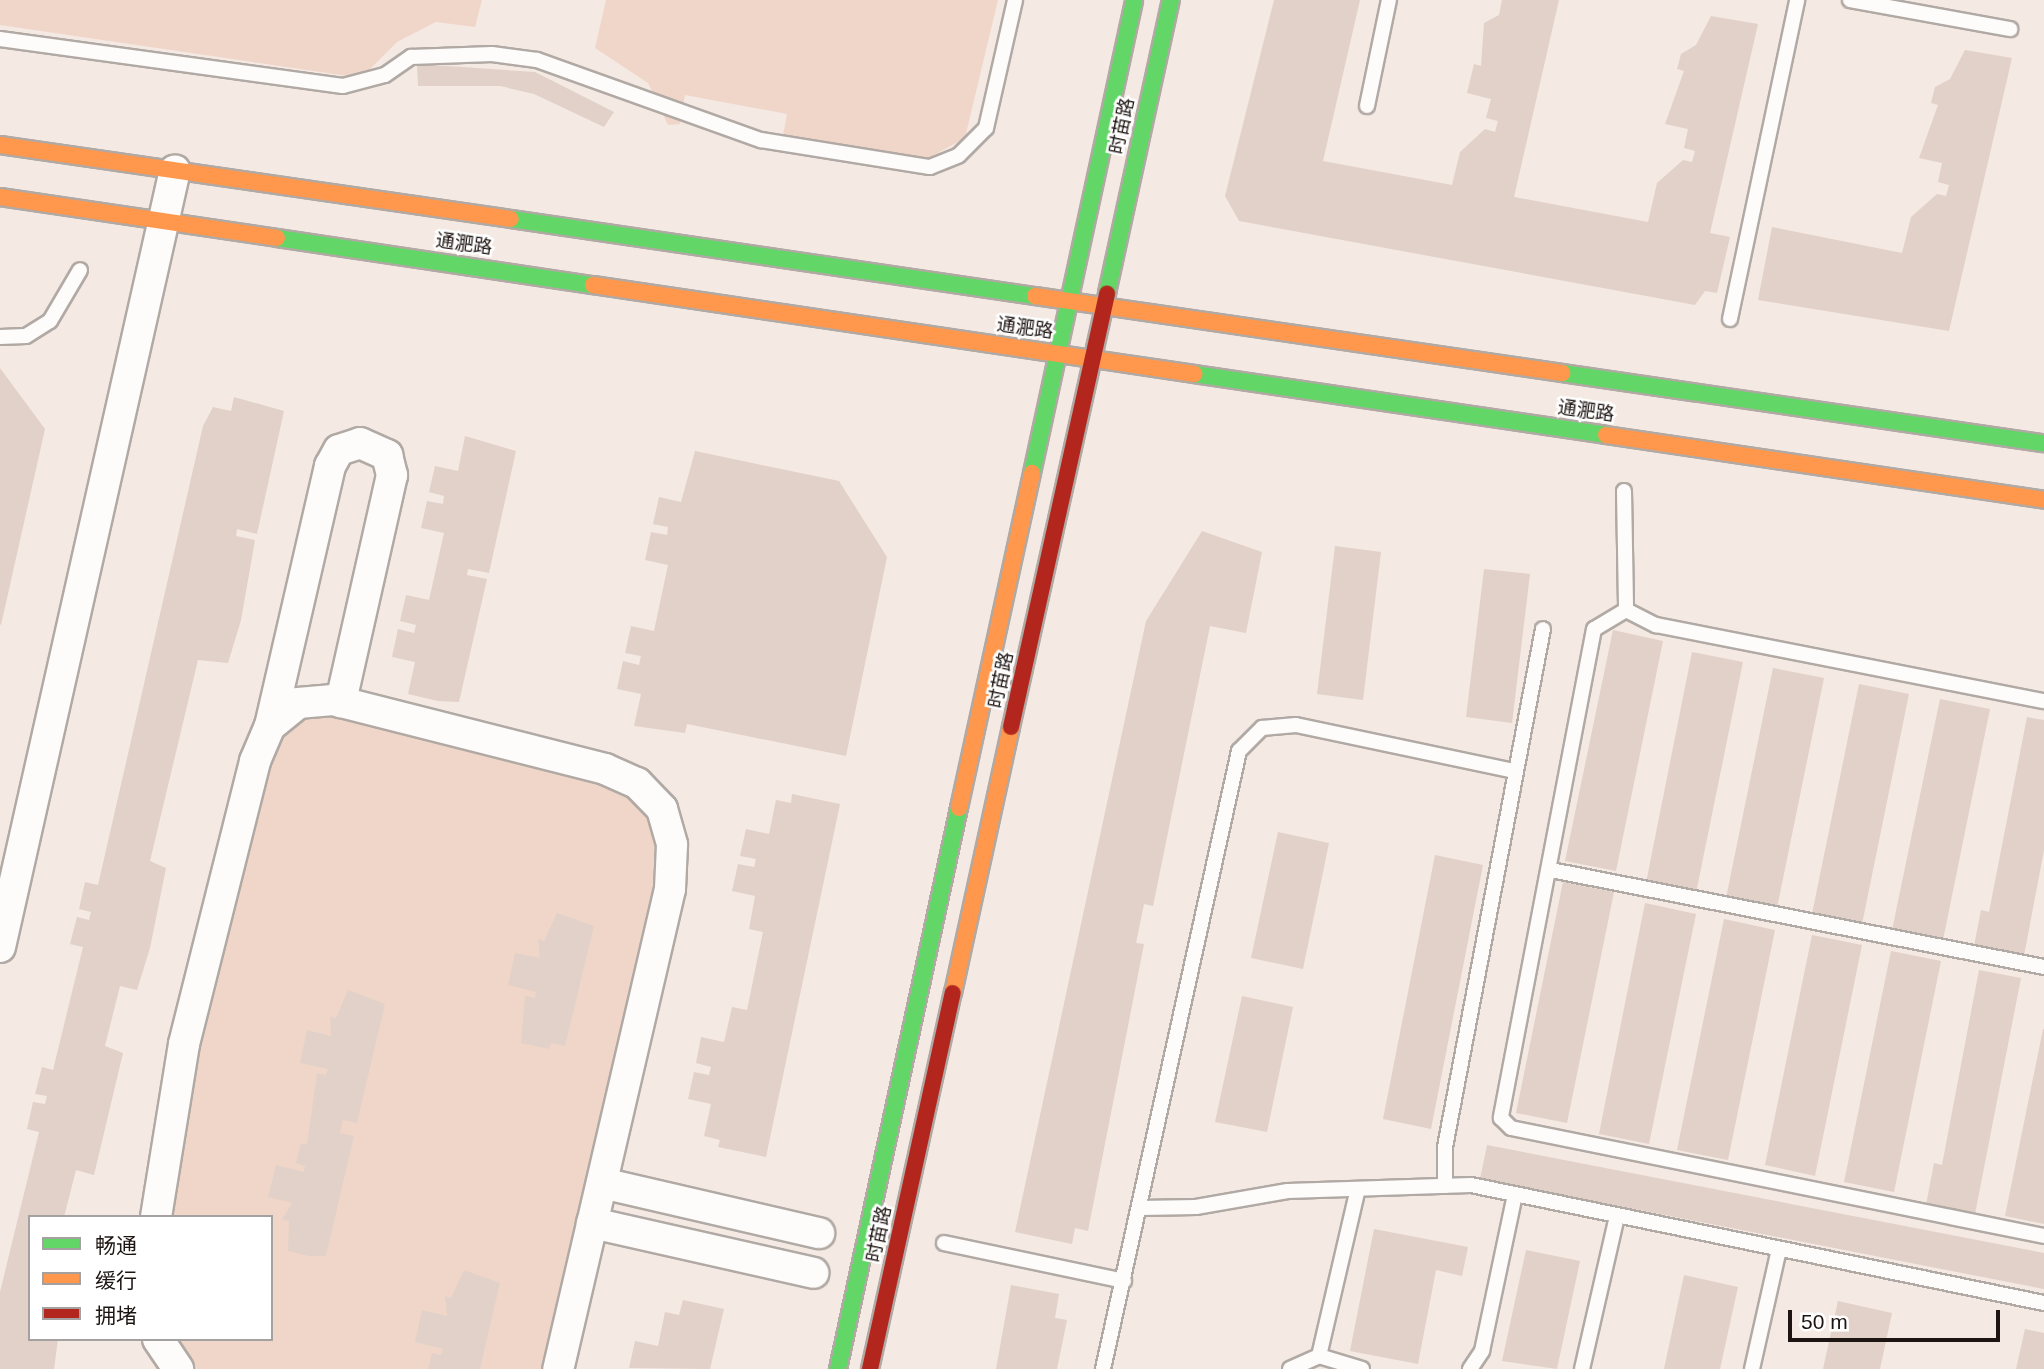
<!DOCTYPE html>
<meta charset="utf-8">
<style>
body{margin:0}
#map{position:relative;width:2044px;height:1369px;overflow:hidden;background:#f4e9e3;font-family:Arial,"Noto Sans SC",sans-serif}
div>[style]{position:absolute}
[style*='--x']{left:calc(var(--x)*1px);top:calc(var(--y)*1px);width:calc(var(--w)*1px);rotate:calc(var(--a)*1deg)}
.green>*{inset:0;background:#f0d6c9}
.building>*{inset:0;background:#e2d1c8}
.roads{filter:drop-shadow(2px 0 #b1a9a4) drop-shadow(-2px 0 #b1a9a4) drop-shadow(0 2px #b1a9a4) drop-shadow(0 -2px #b1a9a4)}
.lane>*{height:14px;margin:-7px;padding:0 7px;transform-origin:7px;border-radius:7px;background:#fdfcfb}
.street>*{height:30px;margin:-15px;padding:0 15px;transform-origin:15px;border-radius:15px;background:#fdfcfb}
.fast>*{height:16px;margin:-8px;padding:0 8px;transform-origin:8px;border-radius:8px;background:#63d668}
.slow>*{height:16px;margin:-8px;padding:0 8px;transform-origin:8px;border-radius:8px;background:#ff974d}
.jam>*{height:16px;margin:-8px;padding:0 8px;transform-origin:8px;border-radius:8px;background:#b3261e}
span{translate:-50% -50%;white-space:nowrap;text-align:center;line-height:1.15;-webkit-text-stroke:5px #fff;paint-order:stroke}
.street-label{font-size:19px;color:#1d1512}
.legend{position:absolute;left:28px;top:1215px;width:245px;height:126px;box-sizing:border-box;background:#fff;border:2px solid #a5a1a0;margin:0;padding:9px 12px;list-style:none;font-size:21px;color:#1d1512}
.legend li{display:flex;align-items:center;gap:14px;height:35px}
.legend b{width:35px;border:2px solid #a5a1a0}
.scale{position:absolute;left:1788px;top:1310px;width:212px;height:32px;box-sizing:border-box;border:4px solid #1d1512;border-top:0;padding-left:9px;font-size:21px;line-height:24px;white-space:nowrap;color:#1d1512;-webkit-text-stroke:5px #fff;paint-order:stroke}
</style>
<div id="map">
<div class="green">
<div style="clip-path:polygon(0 0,482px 0,475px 27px,436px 22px,397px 42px,361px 78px,0 25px)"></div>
<div style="clip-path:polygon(606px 0,998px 0,965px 138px,925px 160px,783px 135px,787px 114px,685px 95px,680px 124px,668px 125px,648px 83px,595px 48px)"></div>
<div style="clip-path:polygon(304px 709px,340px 711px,606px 775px,657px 814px,665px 884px,550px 1369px,189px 1369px,172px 1339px,271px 1339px,271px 1217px,164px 1217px,190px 1047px,259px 769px,280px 728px)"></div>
</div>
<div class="building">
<div style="clip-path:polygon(1274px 0,1360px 0,1323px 161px,1452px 185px,1460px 152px,1485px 129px,1495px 132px,1498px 121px,1486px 118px,1491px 99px,1467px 93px,1474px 64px,1481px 66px,1484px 23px,1499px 15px,1502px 0,1559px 0,1514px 197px,1648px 222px,1657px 183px,1683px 160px,1692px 162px,1695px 151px,1684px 148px,1688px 129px,1665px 124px,1684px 71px,1677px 69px,1681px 54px,1696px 45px,1711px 16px,1758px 24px,1710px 233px,1730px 237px,1717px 293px,1705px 291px,1695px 305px,1239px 221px,1225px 196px)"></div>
<div style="clip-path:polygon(1965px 50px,2012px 58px,1949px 331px,1758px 300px,1772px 227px,1902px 253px,1911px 217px,1937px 194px,1946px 196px,1949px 185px,1938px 182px,1942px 163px,1919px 158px,1938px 105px,1931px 103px,1935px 87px,1950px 79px)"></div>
<div style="clip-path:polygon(417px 64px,535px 72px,614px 112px,604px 127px,534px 94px,500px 86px,418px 86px)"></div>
<div style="clip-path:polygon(0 368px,45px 429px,1px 625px,0 624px)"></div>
<div style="clip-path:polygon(234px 397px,284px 411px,257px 534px,237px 529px,236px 536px,255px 540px,241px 620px,228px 663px,198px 660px,150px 861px,166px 868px,150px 948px,137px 990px,120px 986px,105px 1046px,123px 1053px,94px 1175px,76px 1170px,64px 1217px,30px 1217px,30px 1339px,58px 1339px,54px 1369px,0 1369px,0 1292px,39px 1132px,27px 1129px,33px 1102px,45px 1104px,47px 1096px,35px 1094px,42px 1067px,53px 1070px,83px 947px,70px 944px,77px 917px,89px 920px,91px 912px,79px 909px,85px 882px,98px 885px,203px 426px,213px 407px,231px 411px)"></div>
<div style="clip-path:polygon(465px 436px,516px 451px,489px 573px,468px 569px,467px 575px,487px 579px,459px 702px,438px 701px,408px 694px,415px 662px,392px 657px,398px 629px,414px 633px,416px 625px,400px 621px,406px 595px,429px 600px,444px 533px,421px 528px,427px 501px,443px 504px,444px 496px,429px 492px,435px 466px,458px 471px)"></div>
<div style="clip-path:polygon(695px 451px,839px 481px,887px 557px,846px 756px,687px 724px,685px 733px,634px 726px,641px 694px,617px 689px,623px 661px,639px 665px,641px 656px,625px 653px,631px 626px,654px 631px,668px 565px,645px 560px,651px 532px,667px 535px,668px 527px,653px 524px,659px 497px,681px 502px)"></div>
<div style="clip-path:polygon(1202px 531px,1262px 552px,1246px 633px,1210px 626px,1153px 906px,1144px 904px,1136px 943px,1144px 944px,1088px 1231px,1075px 1228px,1072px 1244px,1015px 1232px,1146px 621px)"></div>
<div style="clip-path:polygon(1335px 546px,1381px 552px,1363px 700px,1317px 694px)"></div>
<div style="clip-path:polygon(1484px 569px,1530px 574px,1512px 723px,1466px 717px)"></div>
<div style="clip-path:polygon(1613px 630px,1663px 641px,1616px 871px,1565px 861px)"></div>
<div style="clip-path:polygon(1692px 652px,1743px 662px,1696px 893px,1646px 883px)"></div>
<div style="clip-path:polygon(1773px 668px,1824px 678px,1777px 908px,1726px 898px)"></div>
<div style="clip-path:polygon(1859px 684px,1909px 694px,1862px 924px,1812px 914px)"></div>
<div style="clip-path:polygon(1940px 699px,1990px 709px,1943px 940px,1892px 930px)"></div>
<div style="clip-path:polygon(2027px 717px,2044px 720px,2044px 850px,2023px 961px,1973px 951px,1981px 910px,1989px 912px)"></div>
<div style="clip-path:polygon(792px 794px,840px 804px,766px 1157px,718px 1147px,720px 1140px,704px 1136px,711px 1104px,688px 1099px,694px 1072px,709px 1075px,711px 1067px,696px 1063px,701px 1037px,724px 1042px,732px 1007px,747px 1010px,763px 932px,749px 929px,755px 896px,732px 891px,738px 864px,754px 867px,756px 859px,740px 856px,746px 829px,769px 834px,776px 800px,791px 803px)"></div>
<div style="clip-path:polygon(1278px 832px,1329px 843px,1303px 969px,1251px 958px)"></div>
<div style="clip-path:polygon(1435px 855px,1483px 865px,1431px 1129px,1383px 1119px)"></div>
<div style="clip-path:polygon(1563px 882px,1614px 892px,1567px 1123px,1516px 1113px)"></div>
<div style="clip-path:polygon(1645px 903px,1696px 914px,1649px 1144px,1599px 1134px)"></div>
<div style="clip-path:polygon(557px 913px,594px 926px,565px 1046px,551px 1043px,549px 1049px,521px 1043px,525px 996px,535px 998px,536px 992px,508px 985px,515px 953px,540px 958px,538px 939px,544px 941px)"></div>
<div style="clip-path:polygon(1724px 919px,1775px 930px,1728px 1160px,1677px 1150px)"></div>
<div style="clip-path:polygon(1812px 935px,1862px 945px,1815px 1176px,1765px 1165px)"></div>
<div style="clip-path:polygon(1891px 951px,1941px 961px,1894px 1192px,1844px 1182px)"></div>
<div style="clip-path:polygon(1979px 970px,2021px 978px,1975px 1214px,1926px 1205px,1934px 1163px,1942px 1165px)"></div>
<div style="clip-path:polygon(348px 990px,385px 1004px,357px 1123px,343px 1120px,340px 1133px,354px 1136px,326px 1256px,308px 1256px,288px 1251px,289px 1221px,282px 1220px,292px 1203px,268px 1197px,276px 1165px,304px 1172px,305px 1166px,296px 1163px,301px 1143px,307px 1145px,317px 1073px,326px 1075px,328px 1069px,300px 1063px,307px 1030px,331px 1036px,330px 1017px,336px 1018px)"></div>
<div style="clip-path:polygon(1242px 996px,1293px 1007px,1267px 1132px,1215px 1122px)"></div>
<div style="clip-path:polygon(2043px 1029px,2044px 1029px,2044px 1224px,2005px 1216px)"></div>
<div style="clip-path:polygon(1487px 1145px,2044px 1253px,2044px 1289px,1480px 1179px)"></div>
<div style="clip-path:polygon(1374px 1229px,1468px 1247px,1462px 1276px,1436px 1270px,1418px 1364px,1350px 1351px)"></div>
<div style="clip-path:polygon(1526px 1250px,1580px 1261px,1557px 1369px,1502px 1361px)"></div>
<div style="clip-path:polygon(464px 1270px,500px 1283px,480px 1369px,428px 1369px,432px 1353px,441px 1355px,443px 1349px,415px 1342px,422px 1310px,447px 1316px,445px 1296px,451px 1298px)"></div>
<div style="clip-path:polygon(1684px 1275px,1738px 1287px,1720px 1369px,1664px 1369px)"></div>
<div style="clip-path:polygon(1011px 1285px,1059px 1294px,1055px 1318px,1067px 1320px,1057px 1369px,996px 1369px)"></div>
<div style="clip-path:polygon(683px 1300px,724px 1309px,710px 1369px,629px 1368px,635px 1341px,658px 1346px,665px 1312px,679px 1315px)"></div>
<div style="clip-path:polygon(1838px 1301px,1892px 1313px,1880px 1369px,1823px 1369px)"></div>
<div style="clip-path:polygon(2025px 1329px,2044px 1333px,2044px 1369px,2016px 1369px)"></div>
</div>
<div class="roads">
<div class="lane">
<div style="--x:1850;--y:0;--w:163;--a:10.3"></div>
<div style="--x:0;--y:39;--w:346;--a:7.8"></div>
<div style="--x:343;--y:86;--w:43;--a:-14.7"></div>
<div style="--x:385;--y:75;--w:32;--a:-35"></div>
<div style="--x:411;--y:57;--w:81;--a:-2.1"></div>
<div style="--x:492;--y:54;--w:45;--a:7.6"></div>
<div style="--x:537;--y:60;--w:238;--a:19.7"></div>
<div style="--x:761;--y:140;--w:171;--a:9.1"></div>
<div style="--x:930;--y:167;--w:31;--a:-22"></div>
<div style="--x:959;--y:155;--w:38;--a:-45"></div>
<div style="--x:986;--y:128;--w:131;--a:-77.2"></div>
<div style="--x:1367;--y:106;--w:108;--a:-78.3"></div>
<div style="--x:1730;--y:319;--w:326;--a:-78.1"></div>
<div style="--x:0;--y:337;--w:26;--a:-2"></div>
<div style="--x:26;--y:336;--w:28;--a:-32"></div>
<div style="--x:50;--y:321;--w:59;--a:-59.5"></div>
<div style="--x:1624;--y:491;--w:119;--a:89"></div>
<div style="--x:1626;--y:610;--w:37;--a:149"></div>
<div style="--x:1594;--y:629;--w:498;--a:100.8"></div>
<div style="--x:1501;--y:1118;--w:14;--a:45"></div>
<div style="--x:1511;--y:1128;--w:544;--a:11.45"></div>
<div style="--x:1626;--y:610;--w:34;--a:27"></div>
<div style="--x:1656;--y:625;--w:395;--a:11.1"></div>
<div style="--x:1551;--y:870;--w:502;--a:11.13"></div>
<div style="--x:1445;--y:1186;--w:39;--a:-90"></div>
<div style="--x:1445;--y:1147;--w:527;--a:-79.29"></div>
<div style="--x:1140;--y:1208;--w:56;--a:-1"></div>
<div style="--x:1196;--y:1207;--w:93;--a:-9.9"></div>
<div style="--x:1288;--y:1191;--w:183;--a:-1.9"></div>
<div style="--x:1471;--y:1185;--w:585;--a:11.64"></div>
<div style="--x:944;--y:1243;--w:184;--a:11.9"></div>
<div style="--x:1319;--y:1356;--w:171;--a:-76.9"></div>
<div style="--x:1103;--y:1369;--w:633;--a:-77.59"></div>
<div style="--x:1239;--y:751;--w:33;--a:-45"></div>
<div style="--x:1262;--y:728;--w:34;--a:-5"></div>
<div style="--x:1296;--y:725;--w:223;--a:11.9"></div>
<div style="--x:1290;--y:1369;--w:32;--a:-24"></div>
<div style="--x:1319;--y:1356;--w:45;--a:16.8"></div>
<div style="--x:1470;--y:1369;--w:22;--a:-56"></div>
<div style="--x:1482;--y:1351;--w:160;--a:-78.1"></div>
<div style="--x:1582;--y:1369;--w:157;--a:-77.1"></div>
<div style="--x:1752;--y:1369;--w:123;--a:-77.3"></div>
</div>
<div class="street">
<div style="--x:270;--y:726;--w:267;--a:-77"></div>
<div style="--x:330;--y:466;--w:18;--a:-61"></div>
<div style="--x:339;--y:450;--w:22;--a:-18"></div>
<div style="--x:360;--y:443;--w:30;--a:24"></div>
<div style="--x:387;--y:455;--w:21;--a:76"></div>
<div style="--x:392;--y:475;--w:233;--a:102.7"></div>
<div style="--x:0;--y:947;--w:796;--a:-77.31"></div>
<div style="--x:602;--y:1183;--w:223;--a:13"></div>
<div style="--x:156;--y:1217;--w:175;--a:-80.8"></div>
<div style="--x:184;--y:1044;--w:292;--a:-75.9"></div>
<div style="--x:255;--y:761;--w:38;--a:-67"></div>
<div style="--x:270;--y:726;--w:36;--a:-39"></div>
<div style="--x:298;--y:703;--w:35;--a:-5"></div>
<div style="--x:333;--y:700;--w:281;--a:14.2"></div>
<div style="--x:605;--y:769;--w:35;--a:24"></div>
<div style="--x:637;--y:783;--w:36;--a:46"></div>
<div style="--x:662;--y:809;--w:37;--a:74"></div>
<div style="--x:672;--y:845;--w:44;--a:92.6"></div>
<div style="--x:670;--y:889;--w:493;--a:103.1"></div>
<div style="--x:592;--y:1223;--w:227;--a:12.7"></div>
<div style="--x:158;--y:1339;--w:36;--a:56"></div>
</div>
<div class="fast">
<div style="--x:511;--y:219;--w:530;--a:8.36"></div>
<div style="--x:277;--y:238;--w:319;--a:8.5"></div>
<div style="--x:1107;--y:293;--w:300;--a:-77.7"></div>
<div style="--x:1562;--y:373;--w:487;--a:8.3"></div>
<div style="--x:1194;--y:374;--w:416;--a:8.4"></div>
<div style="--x:1032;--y:473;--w:484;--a:-77.8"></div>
<div style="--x:838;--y:1369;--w:574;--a:-77.83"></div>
</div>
<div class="slow">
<div style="--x:0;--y:145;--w:516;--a:8.24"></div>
<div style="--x:0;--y:197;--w:280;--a:8.4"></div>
<div style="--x:593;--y:285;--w:608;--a:8.42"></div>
<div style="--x:1035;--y:296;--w:533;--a:8.31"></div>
<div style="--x:1606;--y:435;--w:443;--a:8.4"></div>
<div style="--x:959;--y:808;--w:343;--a:-77.7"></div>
<div style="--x:953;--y:993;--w:272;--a:-77.7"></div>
</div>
<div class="jam">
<div style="--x:1011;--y:727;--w:444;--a:-77.5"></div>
<div style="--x:870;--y:1369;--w:385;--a:-77.6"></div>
</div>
</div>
<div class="street-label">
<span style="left:1122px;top:126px;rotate:-78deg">时苗路</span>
<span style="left:464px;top:244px;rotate:8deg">通淝路</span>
<span style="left:1025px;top:328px;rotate:8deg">通淝路</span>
<span style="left:1586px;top:411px;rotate:8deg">通淝路</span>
<span style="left:1001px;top:680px;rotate:-78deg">时苗路</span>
<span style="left:879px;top:1234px;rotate:-78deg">时苗路</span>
</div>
<ul class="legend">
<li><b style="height:9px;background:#63d668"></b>畅通</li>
<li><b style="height:9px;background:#ff974d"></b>缓行</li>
<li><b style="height:9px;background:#b3261e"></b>拥堵</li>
</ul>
<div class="scale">50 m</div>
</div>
